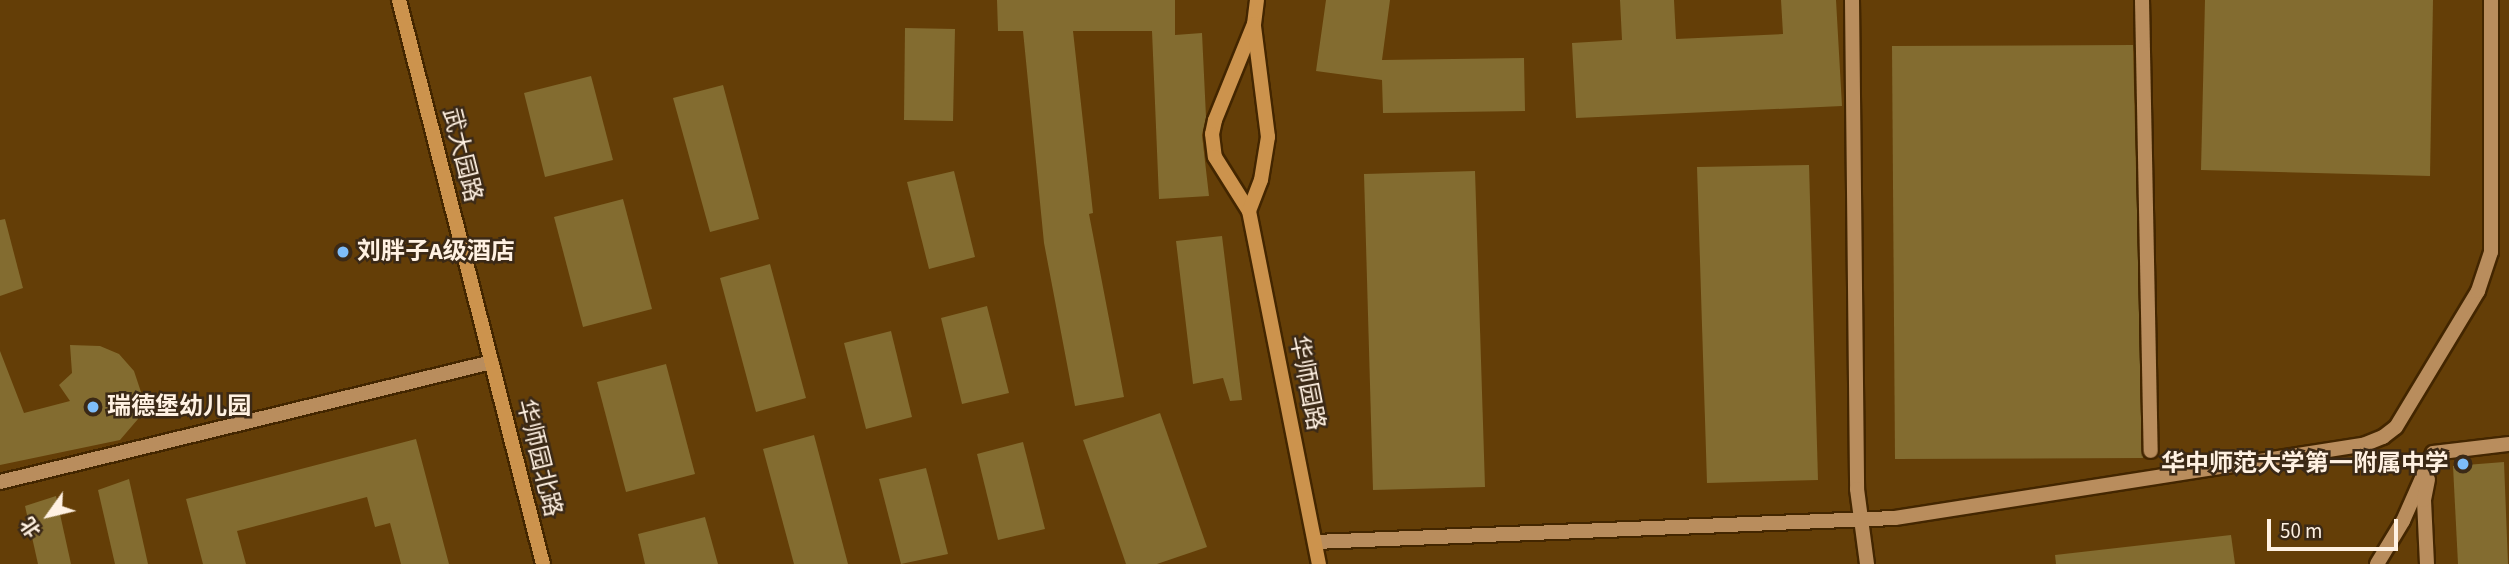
<!DOCTYPE html>
<meta charset="utf-8">
<style>
body{margin:0}
#map{position:relative;width:2509px;height:564px;overflow:hidden;background:#643e07;font-family:"Source Sans 3","Noto Sans SC",sans-serif}
div>[style]{position:absolute}
[style*='--x']{left:calc(var(--x)*1px);top:calc(var(--y)*1px);width:calc(var(--w)*1px);rotate:calc(var(--a)*1deg)}
.building>*{inset:0;background:#836c30}
.roads{filter:drop-shadow(2px 0 #432600) drop-shadow(-2px 0 #432600) drop-shadow(0 2px #432600) drop-shadow(0 -2px #432600)}
.street>*{height:14px;margin:-7px;padding:0 7px;transform-origin:7px;border-radius:7px;background:#b98d5d}
.secondary>*{height:14px;margin:-7px;padding:0 7px;transform-origin:7px;border-radius:7px;background:#cc934d}
.dots>*{width:19px;height:19px;translate:-50% -50%;box-sizing:border-box;border:4px solid #3b2916;border-radius:50%}
span{translate:-50% -50%;white-space:nowrap;text-align:center;line-height:1.15;-webkit-text-stroke:5px #3b2916;paint-order:stroke}
.street-label{font-size:24px;color:#fff1e2}
.poi-label{font-size:24px;color:#fff1e2;font-weight:700}
.left{translate:0 -50%;text-align:left}
.right{translate:-100% -50%;text-align:right}
.north{position:absolute;left:14px;top:480px;width:70px;height:70px;-webkit-text-stroke:5px #3b2916;paint-order:stroke;rotate:236deg;font-size:19px;font-weight:700;line-height:28px;text-align:center;color:#fff1e2}
.north::after{content:'';display:block;margin:auto;width:24px;height:32px;background:#fff1e2;clip-path:polygon(50% 0,100% 100%,50% 72%,0 100%)}
.scale{position:absolute;left:2267px;top:519px;width:131px;height:32px;box-sizing:border-box;border:4px solid #fff1e2;border-top:0;padding-left:9px;font-size:21px;line-height:24px;white-space:nowrap;color:#fff1e2;-webkit-text-stroke:5px #3b2916;paint-order:stroke}
</style>
<div id="map">
<div class="building">
<div style="clip-path:polygon(997px 0,1175px 0,1175px 35px,1202px 33px,1206px 117px,1202px 135px,1209px 196px,1159px 199px,1152px 31px,1073px 31px,1093px 213px,1089px 214px,1124px 397px,1075px 406px,1044px 243px,1023px 31px,998px 31px)"></div>
<div style="clip-path:polygon(1326px 0,1390px 0,1382px 60px,1524px 58px,1525px 111px,1383px 113px,1382px 80px,1316px 71px)"></div>
<div style="clip-path:polygon(1620px 0,1674px 0,1676px 39px,1783px 34px,1781px 0,1836px 0,1842px 106px,1576px 118px,1572px 43px,1622px 40px)"></div>
<div style="clip-path:polygon(2205px 0,2433px 0,2430px 176px,2201px 170px)"></div>
<div style="clip-path:polygon(905px 28px,955px 29px,953px 121px,904px 120px)"></div>
<div style="clip-path:polygon(2133px 45px,2143px 458px,1895px 459px,1892px 46px)"></div>
<div style="clip-path:polygon(591px 76px,613px 160px,545px 177px,524px 93px)"></div>
<div style="clip-path:polygon(723px 85px,759px 219px,710px 232px,673px 98px)"></div>
<div style="clip-path:polygon(1809px 165px,1818px 480px,1707px 483px,1697px 167px)"></div>
<div style="clip-path:polygon(954px 171px,975px 257px,929px 269px,907px 182px)"></div>
<div style="clip-path:polygon(1475px 171px,1485px 487px,1373px 490px,1364px 174px)"></div>
<div style="clip-path:polygon(623px 199px,652px 309px,583px 327px,554px 217px)"></div>
<div style="clip-path:polygon(5px 219px,23px 288px,0 296px,0 220px)"></div>
<div style="clip-path:polygon(1222px 236px,1242px 400px,1230px 401px,1223px 378px,1193px 384px,1176px 241px)"></div>
<div style="clip-path:polygon(770px 264px,806px 398px,756px 412px,720px 278px)"></div>
<div style="clip-path:polygon(987px 306px,1009px 393px,962px 404px,941px 318px)"></div>
<div style="clip-path:polygon(891px 331px,912px 417px,866px 429px,844px 343px)"></div>
<div style="clip-path:polygon(70px 345px,100px 346px,119px 354px,134px 371px,142px 395px,138px 419px,120px 440px,0 465px,0 351px,24px 413px,70px 401px,59px 385px,72px 373px)"></div>
<div style="clip-path:polygon(666px 364px,695px 474px,626px 492px,597px 382px)"></div>
<div style="clip-path:polygon(1160px 413px,1207px 547px,1157px 564px,1126px 564px,1083px 440px)"></div>
<div style="clip-path:polygon(814px 435px,848px 564px,794px 564px,763px 449px)"></div>
<div style="clip-path:polygon(416px 439px,449px 564px,401px 564px,390px 523px,375px 527px,367px 497px,237px 531px,246px 564px,203px 564px,186px 499px)"></div>
<div style="clip-path:polygon(1023px 442px,1045px 529px,998px 540px,977px 454px)"></div>
<div style="clip-path:polygon(2504px 462px,2508px 564px,2458px 564px,2453px 466px)"></div>
<div style="clip-path:polygon(926px 468px,948px 554px,901px 564px,879px 479px)"></div>
<div style="clip-path:polygon(129px 479px,148px 564px,115px 564px,98px 490px)"></div>
<div style="clip-path:polygon(56px 496px,71px 564px,38px 564px,25px 506px)"></div>
<div style="clip-path:polygon(705px 517px,718px 564px,645px 564px,638px 534px)"></div>
<div style="clip-path:polygon(2231px 535px,2235px 564px,2056px 564px,2055px 555px)"></div>
</div>
<div class="roads">
<div class="street">
<div style="--x:1852;--y:0;--w:489;--a:89.4"></div>
<div style="--x:1857;--y:489;--w:76;--a:82.4"></div>
<div style="--x:2142;--y:0;--w:451;--a:88.9"></div>
<div style="--x:0;--y:482;--w:506;--a:-13.71"></div>
<div style="--x:1315;--y:542;--w:580;--a:-2.37"></div>
<div style="--x:1895;--y:518;--w:474;--a:-8.9"></div>
<div style="--x:2363;--y:445;--w:22;--a:-22"></div>
<div style="--x:2383;--y:437;--w:16;--a:-38"></div>
<div style="--x:2396;--y:427;--w:159;--a:-58.9"></div>
<div style="--x:2478;--y:291;--w:41;--a:-71.6"></div>
<div style="--x:2491;--y:252;--w:252;--a:-90"></div>
<div style="--x:2377;--y:564;--w:50;--a:-58.8"></div>
<div style="--x:2403;--y:521;--w:74;--a:-66.2"></div>
<div style="--x:2433;--y:453;--w:77;--a:-6.8"></div>
<div style="--x:2427;--y:564;--w:64;--a:-92.7"></div>
<div style="--x:2424;--y:500;--w:21;--a:-79"></div>
</div>
<div class="secondary">
<div style="--x:399;--y:0;--w:582;--a:75.68"></div>
<div style="--x:1257;--y:0;--w:24;--a:97"></div>
<div style="--x:1254;--y:24;--w:104;--a:112.1"></div>
<div style="--x:1215;--y:120;--w:14;--a:102"></div>
<div style="--x:1212;--y:134;--w:23;--a:83"></div>
<div style="--x:1215;--y:157;--w:64;--a:57.8"></div>
<div style="--x:1249;--y:211;--w:360;--a:78.8"></div>
<div style="--x:1249;--y:211;--w:33;--a:-69"></div>
<div style="--x:1261;--y:180;--w:44;--a:-80.8"></div>
<div style="--x:1268;--y:137;--w:112;--a:-97.2"></div>
</div>
</div>
<div class="dots">
<div style="left:343px;top:252px;background:#7ebdf9"></div>
<div style="left:93px;top:407px;background:#7ebdf9"></div>
<div style="left:2463px;top:464px;background:#7ebdf9"></div>
</div>
<div class="street-label">
<span style="left:462px;top:155px;rotate:76deg">武大园路</span>
<span style="left:1307px;top:383px;rotate:79deg">华师园路</span>
<span style="left:539px;top:458px;rotate:76deg">华师园北路</span>
</div>
<div class="poi-label">
<span class="left" style="left:357px;top:252px">刘胖子A级酒店</span>
<span class="left" style="left:107px;top:407px">瑞德堡幼儿园</span>
<span class="right" style="left:2449px;top:464px">华中师范大学第一附属中学</span>
</div>
<div class="north">北</div>
<div class="scale">50 m</div>
</div>
